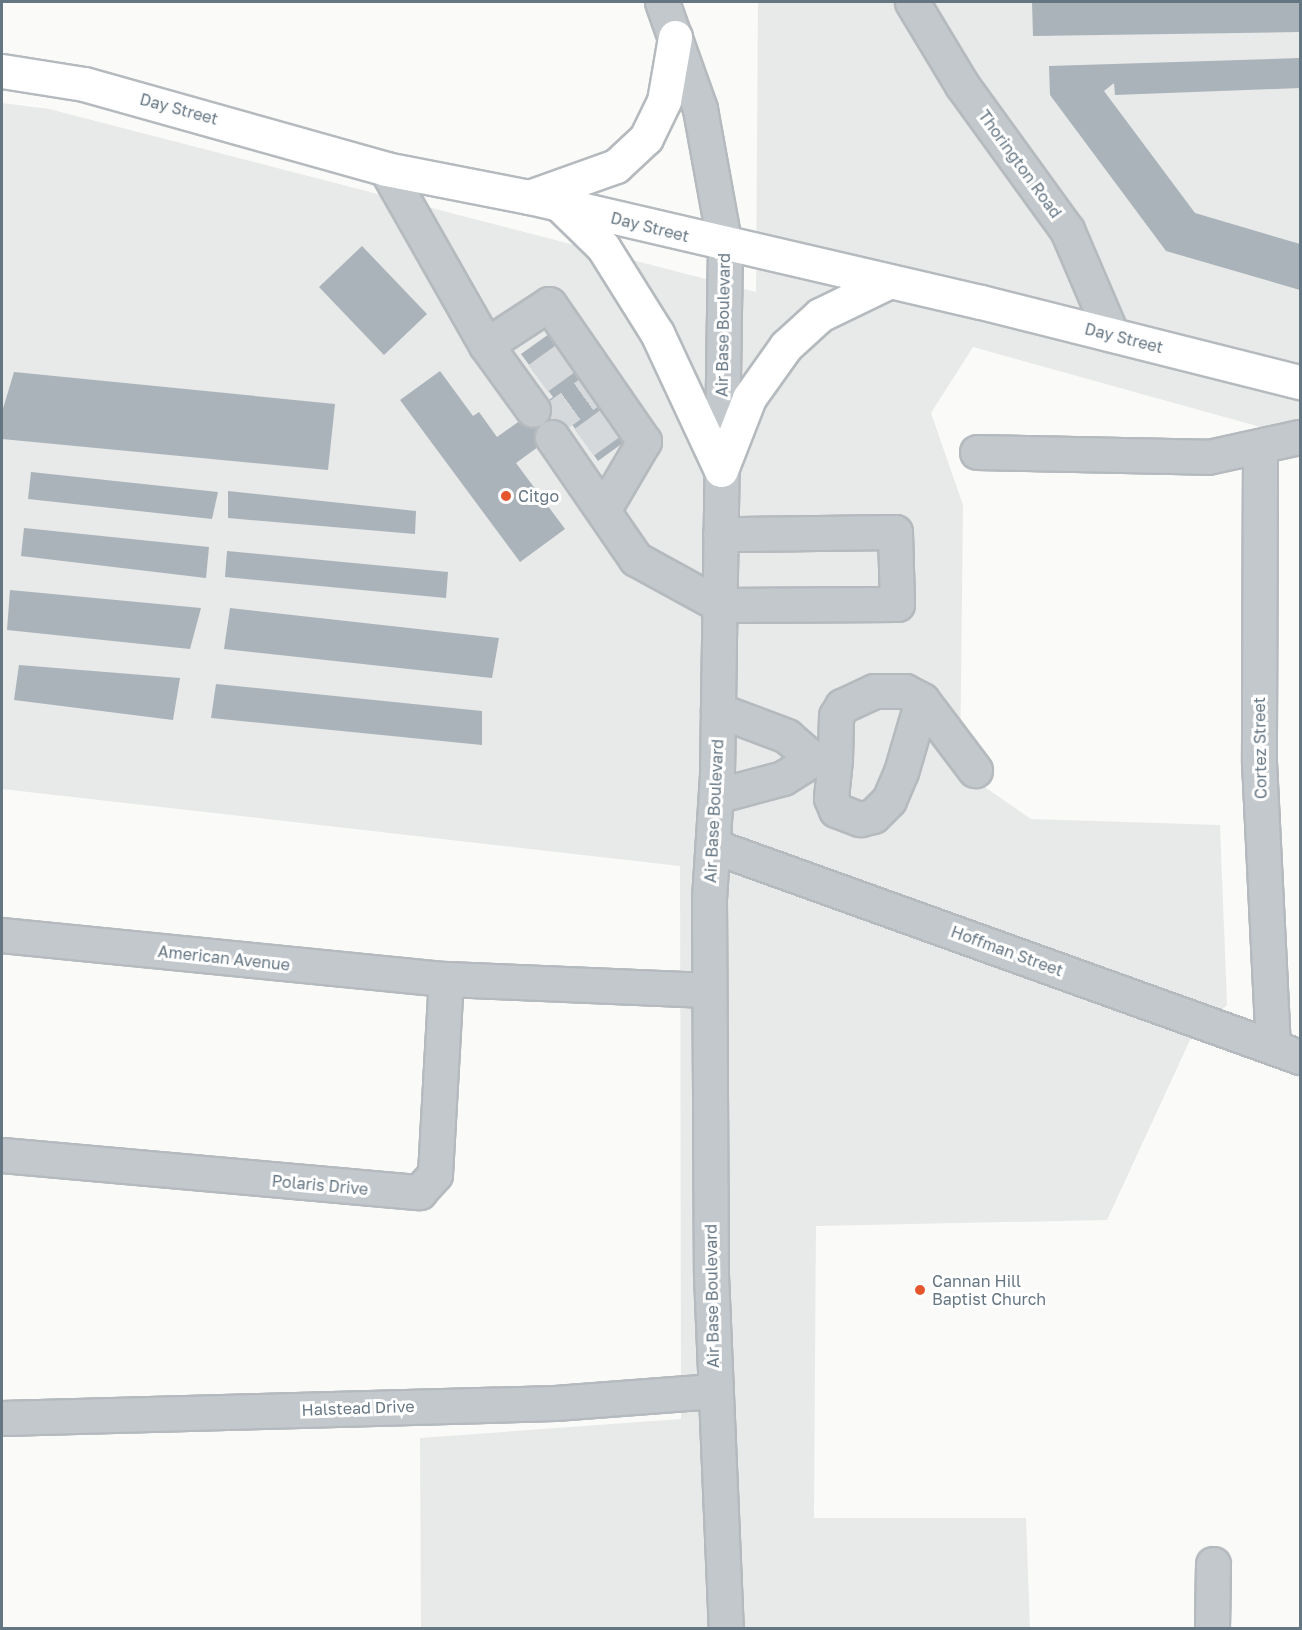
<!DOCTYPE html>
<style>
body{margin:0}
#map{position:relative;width:1302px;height:1630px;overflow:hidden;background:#fafaf8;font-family:"Golos Text",sans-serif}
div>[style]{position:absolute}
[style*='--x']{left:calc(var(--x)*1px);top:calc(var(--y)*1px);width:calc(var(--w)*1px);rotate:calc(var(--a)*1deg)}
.built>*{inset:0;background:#e8e9e9}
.building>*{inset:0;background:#aab3b9}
.minor-tunnel>*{height:33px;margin-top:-16.5px;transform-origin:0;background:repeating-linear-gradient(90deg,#d5d9db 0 33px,transparent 0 49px)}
.roads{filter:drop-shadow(2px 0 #b5babe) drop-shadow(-2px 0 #b5babe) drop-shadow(0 2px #b5babe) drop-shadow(0 -2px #b5babe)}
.minor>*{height:33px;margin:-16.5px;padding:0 16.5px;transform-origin:16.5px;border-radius:16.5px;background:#c3c8cc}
.major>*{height:33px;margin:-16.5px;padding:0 16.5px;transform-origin:16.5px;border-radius:16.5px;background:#fff}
.dots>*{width:16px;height:16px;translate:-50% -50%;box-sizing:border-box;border:3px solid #fff;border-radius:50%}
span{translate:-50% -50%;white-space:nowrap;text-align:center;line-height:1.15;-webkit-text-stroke:6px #fff;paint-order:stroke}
.street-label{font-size:16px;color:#657683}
.poi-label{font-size:16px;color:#657683}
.left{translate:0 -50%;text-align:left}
.frame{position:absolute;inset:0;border:3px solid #657683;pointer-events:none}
</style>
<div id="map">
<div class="built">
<div style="clip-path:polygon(758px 2px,1300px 2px,1300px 438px,973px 347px,931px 413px,963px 505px,960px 770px,1031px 819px,1220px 825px,1227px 1005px,1190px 1040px,1107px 1220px,816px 1226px,814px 1518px,1026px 1518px,1030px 1628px,421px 1628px,420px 1438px,681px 1419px,680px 866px,2px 789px,2px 103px,49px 109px,756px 292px)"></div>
</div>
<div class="building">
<div style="clip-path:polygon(1032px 2px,1300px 2px,1300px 32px,1033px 36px)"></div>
<div style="clip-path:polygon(1300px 58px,1300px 88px,1115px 95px,1114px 83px,1104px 91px,1195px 213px,1300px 244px,1300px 290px,1166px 251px,1050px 95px,1049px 66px)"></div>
<div style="clip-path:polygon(362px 246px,427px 314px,384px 355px,319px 287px)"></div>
<div style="clip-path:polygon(549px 334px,627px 440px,598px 461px,571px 423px,516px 463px,565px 529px,520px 562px,400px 400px,440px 371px,473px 416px,479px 412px,497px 437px,553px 397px,521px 354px)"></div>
<div style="clip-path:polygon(14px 372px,335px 404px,328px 470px,2px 439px,2px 412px)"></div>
<div style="clip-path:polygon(31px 472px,218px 492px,212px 519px,28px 499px)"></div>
<div style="clip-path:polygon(228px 491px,416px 511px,415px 534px,228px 518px)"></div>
<div style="clip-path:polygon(24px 528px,209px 547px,206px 578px,21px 556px)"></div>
<div style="clip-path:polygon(227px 551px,448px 572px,446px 598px,225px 577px)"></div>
<div style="clip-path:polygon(10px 590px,201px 608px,190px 649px,7px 630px)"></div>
<div style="clip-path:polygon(230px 608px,499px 638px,492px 678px,224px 649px)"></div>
<div style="clip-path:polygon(19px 665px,180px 678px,173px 720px,14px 700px)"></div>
<div style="clip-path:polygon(216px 684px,482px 711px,482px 745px,211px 718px)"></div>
</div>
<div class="minor-tunnel">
<div style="--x:538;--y:378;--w:34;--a:-36"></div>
<div style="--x:544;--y:425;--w:58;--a:-35.9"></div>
<div style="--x:584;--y:442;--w:36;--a:-36"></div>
</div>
<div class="roads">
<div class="minor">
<div style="--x:662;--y:2;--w:114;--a:70.4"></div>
<div style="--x:700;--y:109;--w:139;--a:79.7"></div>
<div style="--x:725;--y:246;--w:529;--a:90.87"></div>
<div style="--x:717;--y:775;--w:125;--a:93.7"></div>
<div style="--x:709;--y:900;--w:375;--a:89.7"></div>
<div style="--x:711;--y:1275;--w:353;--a:87.6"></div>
<div style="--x:912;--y:2;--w:97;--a:58.9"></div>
<div style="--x:962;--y:85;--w:179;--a:54.1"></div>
<div style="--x:1067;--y:230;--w:114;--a:66.8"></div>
<div style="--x:386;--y:169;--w:202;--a:60.4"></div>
<div style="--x:486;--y:345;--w:80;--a:54.1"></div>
<div style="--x:486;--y:345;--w:75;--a:-33.1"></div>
<div style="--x:549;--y:304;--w:167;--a:55.3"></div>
<div style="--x:644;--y:441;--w:79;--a:120.5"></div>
<div style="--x:552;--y:437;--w:148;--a:55.5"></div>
<div style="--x:636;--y:559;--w:96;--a:28.7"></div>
<div style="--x:720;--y:605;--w:177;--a:-0.3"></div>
<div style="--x:897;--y:604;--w:72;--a:-91.6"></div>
<div style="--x:895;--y:532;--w:175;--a:179.3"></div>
<div style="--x:1260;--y:450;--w:312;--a:90.2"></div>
<div style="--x:1259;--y:762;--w:284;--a:87.2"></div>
<div style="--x:977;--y:452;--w:231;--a:1.2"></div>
<div style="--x:1208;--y:457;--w:94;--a:-12.3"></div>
<div style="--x:813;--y:759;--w:22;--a:0"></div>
<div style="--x:835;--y:759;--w:43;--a:-88.7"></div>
<div style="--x:836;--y:716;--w:12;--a:-59"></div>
<div style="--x:842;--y:706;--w:35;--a:-25"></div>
<div style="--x:874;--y:691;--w:31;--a:0"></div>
<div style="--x:905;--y:691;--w:19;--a:28"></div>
<div style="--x:922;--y:700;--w:88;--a:52.9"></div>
<div style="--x:835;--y:759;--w:39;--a:96"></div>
<div style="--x:831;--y:798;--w:13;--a:67"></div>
<div style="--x:836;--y:810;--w:26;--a:21"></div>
<div style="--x:860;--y:819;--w:13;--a:-13"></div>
<div style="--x:873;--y:816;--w:23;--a:-45"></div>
<div style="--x:889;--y:800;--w:30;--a:-67"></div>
<div style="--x:901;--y:772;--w:75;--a:-73.7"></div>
<div style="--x:716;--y:796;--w:69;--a:-15"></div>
<div style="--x:783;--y:778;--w:36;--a:-32"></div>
<div style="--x:813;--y:759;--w:35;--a:-139"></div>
<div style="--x:787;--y:736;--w:74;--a:-159.4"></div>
<div style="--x:713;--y:846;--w:624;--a:19.77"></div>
<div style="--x:2;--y:935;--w:446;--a:5.7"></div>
<div style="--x:446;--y:979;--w:263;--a:2.4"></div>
<div style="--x:2;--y:1155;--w:419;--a:5.1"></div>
<div style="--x:419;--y:1192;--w:24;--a:-48"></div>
<div style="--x:435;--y:1174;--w:195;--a:-86.8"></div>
<div style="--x:2;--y:1418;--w:553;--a:-1.55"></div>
<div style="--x:555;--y:1403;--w:159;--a:-4.3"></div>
<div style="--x:1212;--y:1628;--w:64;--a:-89.1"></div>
</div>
<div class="major">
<div style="--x:2;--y:71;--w:83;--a:9"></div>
<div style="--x:84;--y:84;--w:314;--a:15.7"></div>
<div style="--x:386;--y:169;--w:146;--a:11.1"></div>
<div style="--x:529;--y:197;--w:464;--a:13.1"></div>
<div style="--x:981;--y:302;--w:329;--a:14.1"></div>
<div style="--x:529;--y:197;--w:92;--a:-19.6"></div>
<div style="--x:616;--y:166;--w:41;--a:-43"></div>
<div style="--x:646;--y:138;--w:41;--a:-64.1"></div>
<div style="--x:664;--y:101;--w:65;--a:-80.2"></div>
<div style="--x:561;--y:206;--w:59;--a:44.3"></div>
<div style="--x:603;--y:247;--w:102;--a:57.9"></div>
<div style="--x:657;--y:333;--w:151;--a:65"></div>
<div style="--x:721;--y:470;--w:77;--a:-68.7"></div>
<div style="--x:749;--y:398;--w:64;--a:-54.6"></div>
<div style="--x:786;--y:346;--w:46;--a:-42.4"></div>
<div style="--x:820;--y:315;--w:76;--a:-25.9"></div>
</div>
</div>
<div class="dots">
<div style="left:506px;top:496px;background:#e4572e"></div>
<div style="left:920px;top:1290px;background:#e4572e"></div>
</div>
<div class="street-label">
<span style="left:179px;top:109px;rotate:15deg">Day Street</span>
<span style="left:1020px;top:164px;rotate:54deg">Thorington Road</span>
<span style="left:650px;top:227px;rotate:14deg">Day Street</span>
<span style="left:723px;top:325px;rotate:-89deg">Air Base Boulevard</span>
<span style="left:1124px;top:338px;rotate:14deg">Day Street</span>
<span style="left:1260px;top:748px;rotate:-91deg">Cortez Street</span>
<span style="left:714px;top:811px;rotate:-87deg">Air Base Boulevard</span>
<span style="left:1007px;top:951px;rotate:20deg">Hoffman Street</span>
<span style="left:224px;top:958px;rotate:6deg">American Avenue</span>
<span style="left:320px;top:1185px;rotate:5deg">Polaris Drive</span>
<span style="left:712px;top:1296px;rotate:-91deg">Air Base Boulevard</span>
<span style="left:358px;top:1408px;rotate:-2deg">Halstead Drive</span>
</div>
<div class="poi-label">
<span class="left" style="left:518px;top:496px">Citgo</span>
<span class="left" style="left:932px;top:1290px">Cannan Hill<br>Baptist Church</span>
</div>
<div class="frame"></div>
</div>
